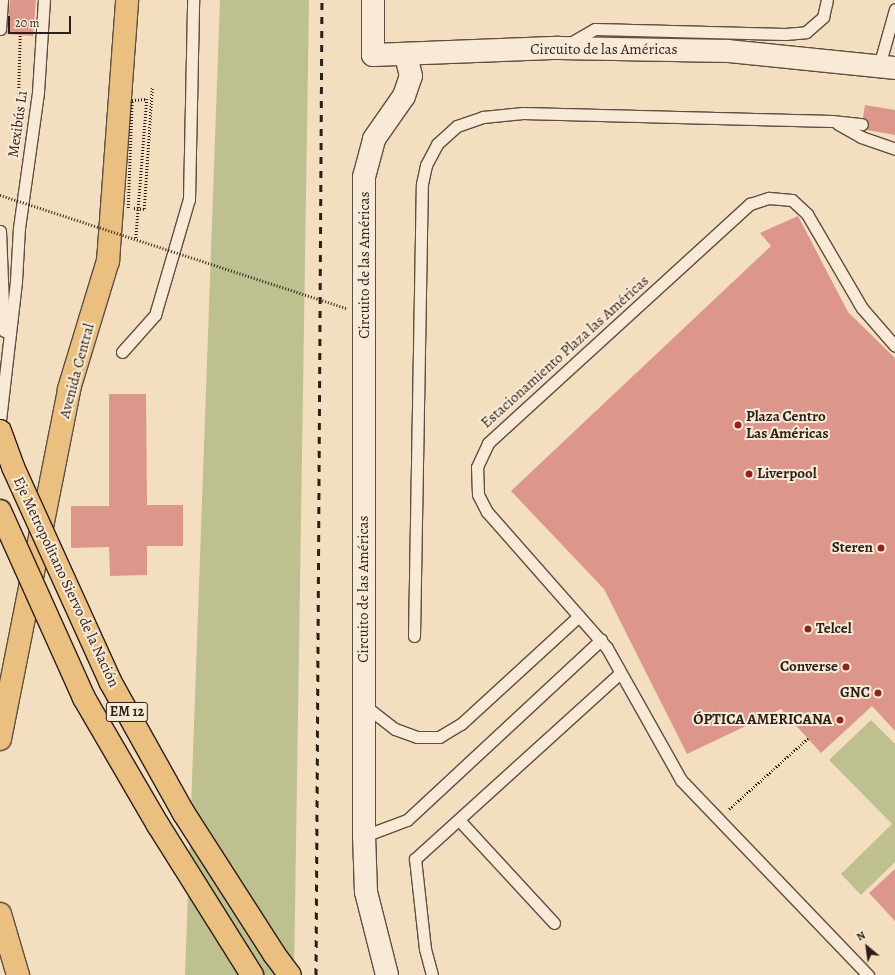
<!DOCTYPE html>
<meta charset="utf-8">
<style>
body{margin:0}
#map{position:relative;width:895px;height:975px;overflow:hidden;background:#f4dec0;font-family:Alegreya,serif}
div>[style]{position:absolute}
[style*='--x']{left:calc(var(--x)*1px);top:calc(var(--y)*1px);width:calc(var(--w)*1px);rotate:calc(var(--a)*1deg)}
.green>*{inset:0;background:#bfc090}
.building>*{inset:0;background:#dd968c}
.path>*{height:2.5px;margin-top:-1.25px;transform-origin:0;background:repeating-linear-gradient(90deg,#2b1f19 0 1px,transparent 0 3px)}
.roads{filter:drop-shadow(1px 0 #5d4f43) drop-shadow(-1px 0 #5d4f43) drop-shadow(0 1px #5d4f43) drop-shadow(0 -1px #5d4f43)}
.lane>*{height:11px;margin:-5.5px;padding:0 5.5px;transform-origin:5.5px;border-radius:5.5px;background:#f8ead6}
.secondary>*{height:22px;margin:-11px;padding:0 11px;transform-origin:11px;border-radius:11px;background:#f8ead6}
.highway>*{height:22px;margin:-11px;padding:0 11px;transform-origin:11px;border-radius:11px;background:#eabf80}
.rail>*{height:3px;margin-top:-1.5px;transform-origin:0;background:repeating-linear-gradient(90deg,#2b1f19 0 7px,transparent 0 14px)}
.path-bridge>*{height:2.5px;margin-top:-1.25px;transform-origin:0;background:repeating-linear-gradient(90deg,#2b1f19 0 1px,transparent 0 3px)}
.bridges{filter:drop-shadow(1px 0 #2b1f19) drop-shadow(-1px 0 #2b1f19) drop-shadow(0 1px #2b1f19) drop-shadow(0 -1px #2b1f19)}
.highway-bridge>*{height:22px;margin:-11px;padding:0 11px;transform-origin:11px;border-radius:11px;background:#eabf80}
.dots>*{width:11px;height:11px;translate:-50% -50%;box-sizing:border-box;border:2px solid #f8ead6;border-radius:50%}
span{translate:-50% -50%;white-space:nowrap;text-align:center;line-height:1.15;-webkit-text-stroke:4px #f8ead6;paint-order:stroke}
.shield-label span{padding:1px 3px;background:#f8ead6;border:1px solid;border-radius:3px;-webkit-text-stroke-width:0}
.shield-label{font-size:14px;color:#2b1f19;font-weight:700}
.street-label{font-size:15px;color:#2b1f19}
.poi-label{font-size:15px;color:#2b1f19;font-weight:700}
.left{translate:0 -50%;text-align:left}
.right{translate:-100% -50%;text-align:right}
.north{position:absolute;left:847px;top:927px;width:40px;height:40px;-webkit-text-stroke:3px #f8ead6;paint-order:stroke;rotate:331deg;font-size:11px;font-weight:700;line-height:16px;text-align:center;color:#2b1f19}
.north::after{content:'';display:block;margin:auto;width:14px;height:18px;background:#2b1f19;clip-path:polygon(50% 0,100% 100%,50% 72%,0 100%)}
.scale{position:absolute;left:8px;top:16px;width:63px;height:18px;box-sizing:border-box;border:2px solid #2b1f19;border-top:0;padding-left:5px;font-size:12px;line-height:14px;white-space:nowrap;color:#2b1f19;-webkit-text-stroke:3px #f8ead6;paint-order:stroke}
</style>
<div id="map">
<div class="green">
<div style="clip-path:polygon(220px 0,309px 0,294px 975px,185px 975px)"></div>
<div style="clip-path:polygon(871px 720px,895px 744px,895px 862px,861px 895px,841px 874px,892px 824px,829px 760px)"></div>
</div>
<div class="building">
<div style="clip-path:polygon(10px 0,36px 0,33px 36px,7px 34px)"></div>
<div style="clip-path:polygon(865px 105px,895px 110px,895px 135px,861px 129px)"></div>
<div style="clip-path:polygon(798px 216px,848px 312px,895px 358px,895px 731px,872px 706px,821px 753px,781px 709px,687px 754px,604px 589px,511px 491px,771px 246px,760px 233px)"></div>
<div style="clip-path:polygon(109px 394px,146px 394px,147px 505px,183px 505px,183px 546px,147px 546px,147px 575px,110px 576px,109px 547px,71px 548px,71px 506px,109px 506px)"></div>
<div style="clip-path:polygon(895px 869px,895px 921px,869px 893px)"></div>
</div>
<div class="path">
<div style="--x:18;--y:106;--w:71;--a:-88.4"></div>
<div style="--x:134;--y:208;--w:10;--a:6"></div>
<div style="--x:144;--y:209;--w:122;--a:-86.2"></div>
<div style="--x:729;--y:809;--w:106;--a:-41.9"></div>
</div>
<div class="roads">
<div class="lane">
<div style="--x:0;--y:29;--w:29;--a:-86"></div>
<div style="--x:567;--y:45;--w:32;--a:-30"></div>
<div style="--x:595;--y:29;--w:190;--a:1.5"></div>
<div style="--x:785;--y:34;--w:21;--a:-5"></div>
<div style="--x:806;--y:32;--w:23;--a:-41"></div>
<div style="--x:823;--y:17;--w:17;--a:-77"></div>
<div style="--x:879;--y:66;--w:59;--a:-74.3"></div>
<div style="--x:838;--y:124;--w:26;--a:29"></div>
<div style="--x:861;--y:137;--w:36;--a:19"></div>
<div style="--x:0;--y:231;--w:100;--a:87.7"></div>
<div style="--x:122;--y:352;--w:50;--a:-48.3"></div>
<div style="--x:155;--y:315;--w:121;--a:-73.7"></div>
<div style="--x:189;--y:199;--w:199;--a:-88.8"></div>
<div style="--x:0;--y:420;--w:140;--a:-83.4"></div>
<div style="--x:16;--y:281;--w:53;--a:-86.8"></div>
<div style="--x:19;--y:228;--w:137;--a:-82"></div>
<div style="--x:38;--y:92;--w:92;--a:-86.3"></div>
<div style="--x:414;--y:636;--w:452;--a:-89"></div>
<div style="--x:422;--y:184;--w:19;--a:-78"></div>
<div style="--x:426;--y:165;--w:24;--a:-62"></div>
<div style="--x:437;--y:144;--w:27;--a:-42"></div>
<div style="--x:457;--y:126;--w:28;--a:-19"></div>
<div style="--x:483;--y:117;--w:40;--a:-5.7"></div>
<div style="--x:523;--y:113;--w:309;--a:1.5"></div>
<div style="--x:832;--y:121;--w:30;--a:6"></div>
<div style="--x:364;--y:705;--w:39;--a:38"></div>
<div style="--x:395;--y:729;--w:23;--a:20"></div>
<div style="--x:417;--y:737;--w:22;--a:0"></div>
<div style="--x:439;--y:737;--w:26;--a:-31"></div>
<div style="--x:461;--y:724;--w:160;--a:-42.5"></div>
<div style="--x:459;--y:820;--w:140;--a:47.3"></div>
<div style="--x:364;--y:836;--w:46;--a:-20.4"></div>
<div style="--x:407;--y:820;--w:265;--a:-42.9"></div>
<div style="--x:432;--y:975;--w:27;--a:-105"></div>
<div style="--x:425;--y:949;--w:91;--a:-96.3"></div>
<div style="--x:415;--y:859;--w:277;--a:-42.2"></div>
<div style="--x:868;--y:975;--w:270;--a:-133.8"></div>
<div style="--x:681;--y:780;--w:151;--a:-119.3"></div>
<div style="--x:607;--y:648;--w:181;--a:-131.4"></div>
<div style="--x:487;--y:512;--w:20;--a:-117"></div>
<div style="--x:478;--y:494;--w:27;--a:-92"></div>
<div style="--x:477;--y:467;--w:26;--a:-65"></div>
<div style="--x:488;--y:443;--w:355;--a:-42.4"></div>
<div style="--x:750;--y:204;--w:20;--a:-18"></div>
<div style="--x:769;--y:198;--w:23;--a:5"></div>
<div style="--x:792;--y:200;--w:21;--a:43"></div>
<div style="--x:807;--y:214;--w:109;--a:59.7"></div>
<div style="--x:862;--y:308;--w:50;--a:49"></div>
</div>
<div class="secondary">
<div style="--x:373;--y:0;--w:55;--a:90"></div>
<div style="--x:373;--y:55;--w:186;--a:-2.2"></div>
<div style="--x:559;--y:48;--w:169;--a:1"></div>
<div style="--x:728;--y:51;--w:168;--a:5.8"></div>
<div style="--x:387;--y:975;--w:86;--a:-104.2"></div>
<div style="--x:366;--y:892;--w:56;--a:-92"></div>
<div style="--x:364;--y:836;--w:659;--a:-90"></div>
<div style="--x:364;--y:177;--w:39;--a:-75"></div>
<div style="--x:374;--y:139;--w:52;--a:-55.1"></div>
<div style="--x:404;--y:96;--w:21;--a:-71"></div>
<div style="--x:411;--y:76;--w:21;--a:-104"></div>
</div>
<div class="highway">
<div style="--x:0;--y:739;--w:357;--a:-78.8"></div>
<div style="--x:69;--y:389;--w:134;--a:-73.1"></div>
<div style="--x:108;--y:261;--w:262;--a:-85.8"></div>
<div style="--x:0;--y:914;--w:64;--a:73.6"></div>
</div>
</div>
<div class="rail">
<div style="--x:316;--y:975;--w:975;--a:-89.65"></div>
</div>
<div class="path-bridge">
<div style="--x:0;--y:195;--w:366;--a:18.1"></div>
<div style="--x:128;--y:208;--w:108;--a:-87.9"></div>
<div style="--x:132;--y:100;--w:15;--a:-4"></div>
<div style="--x:147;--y:99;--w:141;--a:94.5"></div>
</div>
<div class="bridges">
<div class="highway-bridge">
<div style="--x:0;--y:431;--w:38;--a:70"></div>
<div style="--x:13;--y:467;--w:237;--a:65.6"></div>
<div style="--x:111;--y:683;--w:148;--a:60.8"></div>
<div style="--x:183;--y:812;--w:169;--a:57.3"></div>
<div style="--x:274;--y:954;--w:26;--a:53"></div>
<div style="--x:0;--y:511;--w:205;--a:65.8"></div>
<div style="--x:84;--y:698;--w:147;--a:59.8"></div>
<div style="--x:158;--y:825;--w:177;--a:57.9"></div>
</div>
</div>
<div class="dots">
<div style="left:738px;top:425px;background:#8f2418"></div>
<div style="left:749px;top:474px;background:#8f2418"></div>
<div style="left:881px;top:548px;background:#8f2418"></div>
<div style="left:808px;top:629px;background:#8f2418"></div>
<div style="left:846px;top:667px;background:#8f2418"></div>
<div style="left:878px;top:693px;background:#8f2418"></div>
<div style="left:840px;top:720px;background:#8f2418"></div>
</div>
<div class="shield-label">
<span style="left:127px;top:712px">EM 12</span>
</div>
<div class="street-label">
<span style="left:604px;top:50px">Circuito de las Américas</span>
<span style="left:18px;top:124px;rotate:-82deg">Mexibús L1</span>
<span style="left:365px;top:265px;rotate:-90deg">Circuito de las Américas</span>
<span style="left:565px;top:352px;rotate:-42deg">Estacionamiento Plaza las Américas</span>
<span style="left:77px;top:371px;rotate:-75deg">Avenida Central</span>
<span style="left:66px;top:582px;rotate:65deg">Eje Metropolitano Siervo de la Nación</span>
<span style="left:364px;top:589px;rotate:-90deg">Circuito de las Américas</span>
</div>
<div class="poi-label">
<span class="left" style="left:746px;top:425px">Plaza Centro<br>Las Américas</span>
<span class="left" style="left:757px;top:474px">Liverpool</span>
<span class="right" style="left:873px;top:548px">Steren</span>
<span class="left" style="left:816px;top:629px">Telcel</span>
<span class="right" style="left:838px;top:667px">Converse</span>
<span class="right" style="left:870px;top:693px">GNC</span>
<span class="right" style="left:832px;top:720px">ÓPTICA AMERICANA</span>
</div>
<div class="north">N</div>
<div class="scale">20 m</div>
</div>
